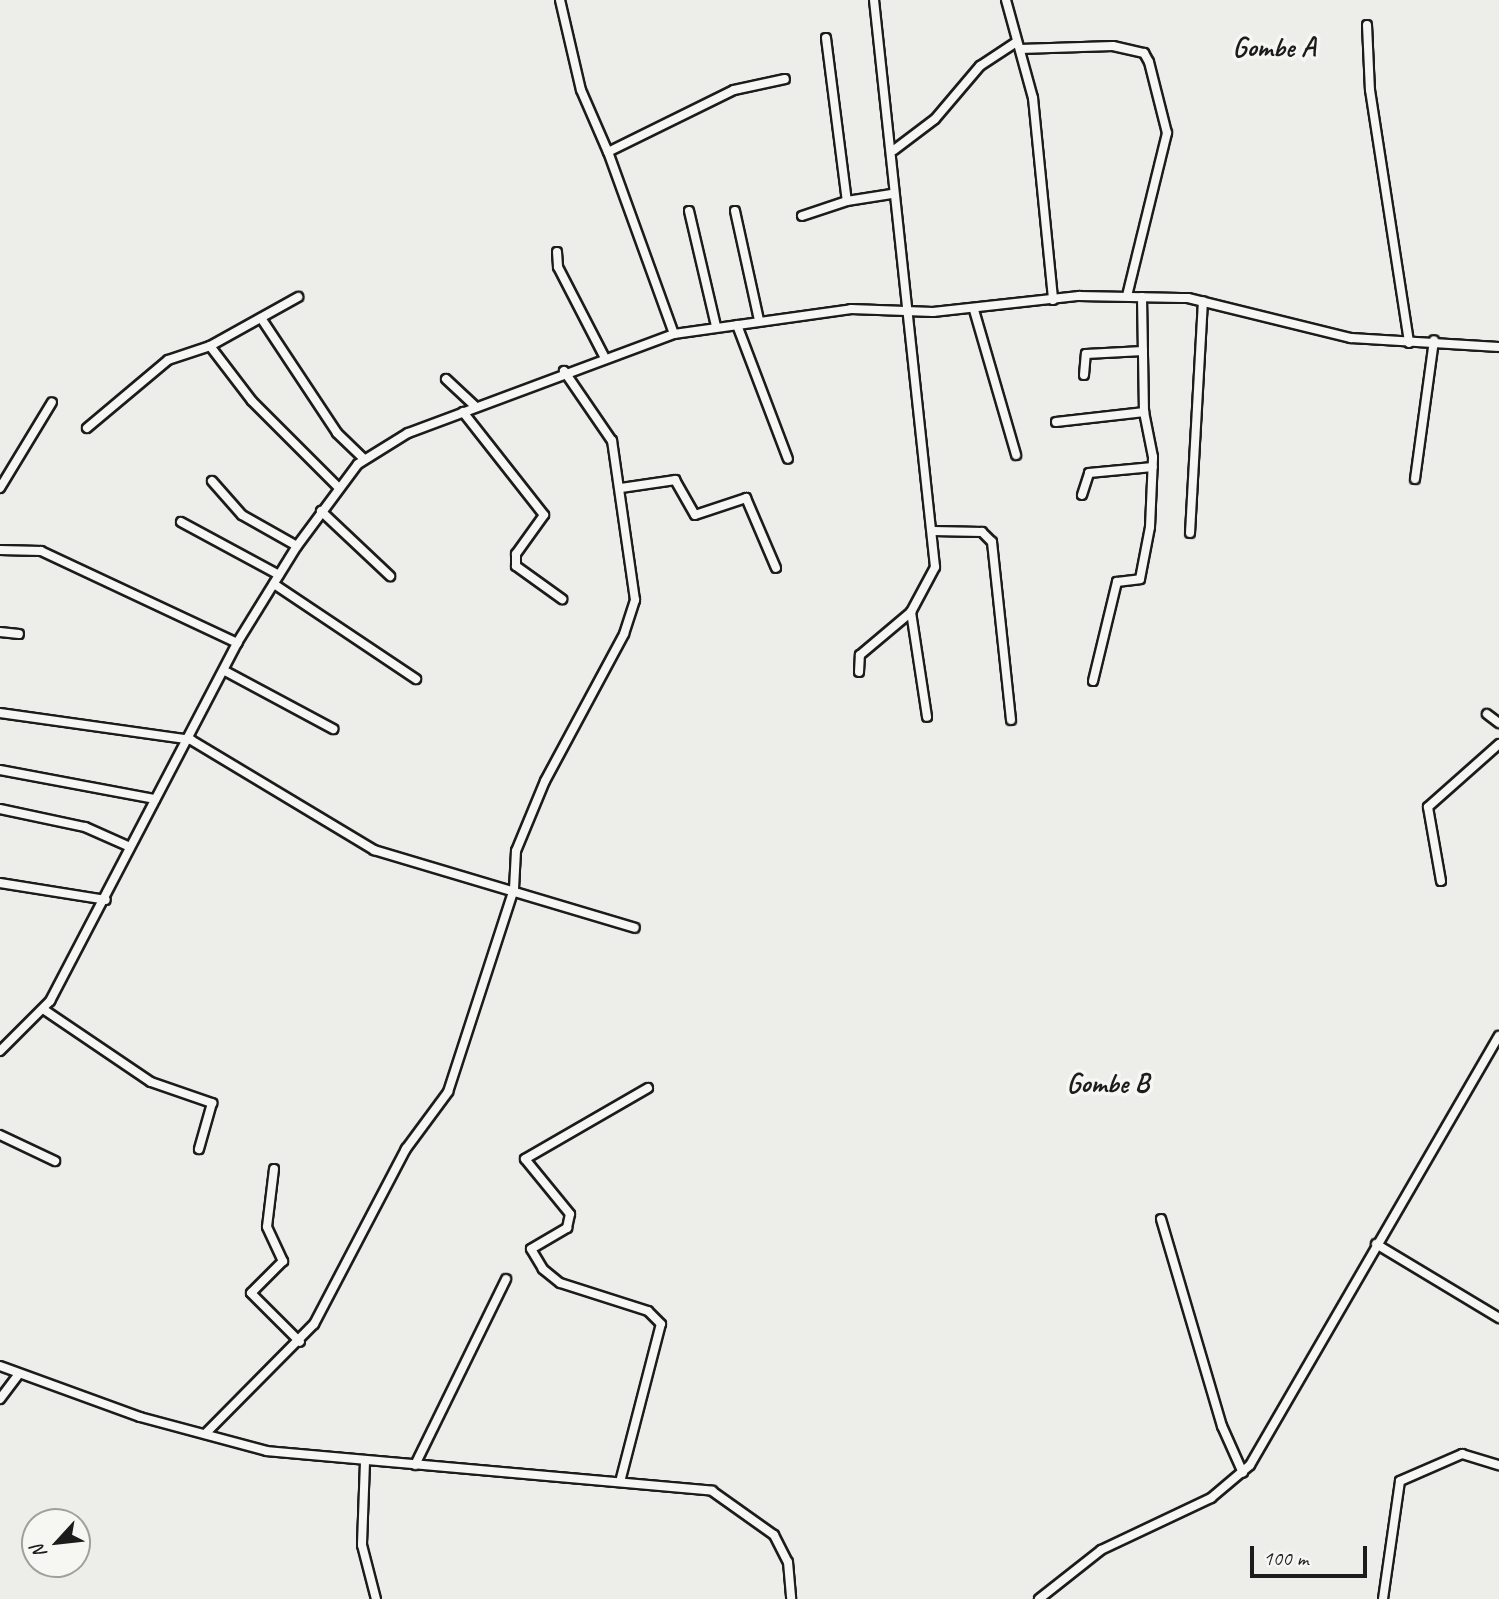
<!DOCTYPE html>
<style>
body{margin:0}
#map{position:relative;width:1499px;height:1599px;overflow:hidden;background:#edede9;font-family:Caveat,sans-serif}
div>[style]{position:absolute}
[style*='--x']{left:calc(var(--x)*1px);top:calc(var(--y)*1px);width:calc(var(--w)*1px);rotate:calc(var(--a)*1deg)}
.roads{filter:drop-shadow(2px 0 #1c1c1c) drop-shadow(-2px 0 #1c1c1c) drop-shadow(0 2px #1c1c1c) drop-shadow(0 -2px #1c1c1c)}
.minor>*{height:8px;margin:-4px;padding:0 4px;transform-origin:4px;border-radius:4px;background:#f6f6f2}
span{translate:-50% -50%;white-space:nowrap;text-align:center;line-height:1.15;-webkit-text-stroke:7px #f6f6f2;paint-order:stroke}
.quarter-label{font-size:28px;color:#1c1c1c;font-weight:700}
.north{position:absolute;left:21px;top:1508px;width:70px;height:70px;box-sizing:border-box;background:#f6f6f2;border:2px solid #9f9f9c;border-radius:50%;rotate:243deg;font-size:19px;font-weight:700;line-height:28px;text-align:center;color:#1c1c1c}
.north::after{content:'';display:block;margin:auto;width:24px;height:32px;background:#1c1c1c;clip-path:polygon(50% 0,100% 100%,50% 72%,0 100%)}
.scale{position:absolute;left:1250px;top:1546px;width:117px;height:32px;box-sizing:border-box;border:4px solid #1c1c1c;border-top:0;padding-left:9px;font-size:21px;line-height:24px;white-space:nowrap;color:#1c1c1c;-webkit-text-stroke:5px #f6f6f2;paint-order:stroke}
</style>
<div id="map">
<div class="roads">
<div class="minor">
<div style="--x:560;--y:0;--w:92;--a:76.9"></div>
<div style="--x:581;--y:90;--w:68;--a:66.5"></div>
<div style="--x:1006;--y:0;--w:102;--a:74.6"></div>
<div style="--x:1033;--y:98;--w:203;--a:84.3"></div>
<div style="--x:1367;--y:25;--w:65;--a:87.4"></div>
<div style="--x:1370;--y:90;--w:256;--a:81.2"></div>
<div style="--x:826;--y:38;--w:164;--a:82.7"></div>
<div style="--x:847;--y:201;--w:45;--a:-9"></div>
<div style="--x:1020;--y:49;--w:93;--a:-1.8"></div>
<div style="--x:1113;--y:46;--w:32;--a:13"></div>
<div style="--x:1144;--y:53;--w:10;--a:61"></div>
<div style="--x:1149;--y:62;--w:73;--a:75.8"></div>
<div style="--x:1167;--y:133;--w:168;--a:103.8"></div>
<div style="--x:894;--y:150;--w:51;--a:-37.1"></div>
<div style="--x:935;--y:119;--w:70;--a:-49.7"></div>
<div style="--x:980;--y:66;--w:42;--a:-33.3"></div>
<div style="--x:689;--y:211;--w:118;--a:76.8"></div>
<div style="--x:735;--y:211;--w:112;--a:77.6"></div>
<div style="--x:802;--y:216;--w:47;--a:-18.4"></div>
<div style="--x:557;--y:252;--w:15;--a:86"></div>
<div style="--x:558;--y:267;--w:100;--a:62.7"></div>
<div style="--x:974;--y:310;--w:151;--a:73.8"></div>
<div style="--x:261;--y:318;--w:138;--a:56.5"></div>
<div style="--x:337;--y:433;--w:37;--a:44"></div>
<div style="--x:737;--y:325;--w:143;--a:69.2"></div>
<div style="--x:674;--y:334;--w:194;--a:-109.9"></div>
<div style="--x:608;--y:152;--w:140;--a:-26.2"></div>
<div style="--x:734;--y:90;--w:52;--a:-12.2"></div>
<div style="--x:210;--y:346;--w:69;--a:52.6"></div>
<div style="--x:252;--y:401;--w:122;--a:45"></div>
<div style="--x:1084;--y:375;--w:21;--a:-85"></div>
<div style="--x:1086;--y:354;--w:57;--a:-3"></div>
<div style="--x:446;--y:379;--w:41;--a:43"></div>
<div style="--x:463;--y:412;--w:131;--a:51.8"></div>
<div style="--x:544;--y:515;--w:48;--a:125.7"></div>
<div style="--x:516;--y:554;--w:12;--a:90"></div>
<div style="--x:516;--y:566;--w:57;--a:35.7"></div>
<div style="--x:1056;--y:422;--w:89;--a:-6.5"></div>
<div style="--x:87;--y:428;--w:106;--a:-40"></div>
<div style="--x:168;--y:360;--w:44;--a:-18.4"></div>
<div style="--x:210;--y:346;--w:101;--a:-29.1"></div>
<div style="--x:1415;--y:479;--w:140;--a:-82.2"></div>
<div style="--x:212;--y:481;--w:45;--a:48.6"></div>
<div style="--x:242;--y:515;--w:63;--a:29.4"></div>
<div style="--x:0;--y:488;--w:100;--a:-58.8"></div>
<div style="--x:621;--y:488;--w:55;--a:-8.4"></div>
<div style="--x:675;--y:480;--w:40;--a:60.3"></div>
<div style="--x:695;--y:515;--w:54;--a:-18.4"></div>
<div style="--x:746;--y:498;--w:76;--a:66.8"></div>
<div style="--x:1082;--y:495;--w:23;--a:-72"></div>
<div style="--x:1089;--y:473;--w:64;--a:-5.4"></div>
<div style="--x:321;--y:511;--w:95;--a:43.3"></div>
<div style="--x:181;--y:522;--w:111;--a:28.4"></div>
<div style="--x:933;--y:531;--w:49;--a:1.2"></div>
<div style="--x:982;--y:532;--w:14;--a:45"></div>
<div style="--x:992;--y:542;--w:179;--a:83.9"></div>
<div style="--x:1190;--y:533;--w:232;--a:-86.8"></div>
<div style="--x:0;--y:550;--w:41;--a:1.4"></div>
<div style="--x:41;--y:551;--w:217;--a:25.1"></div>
<div style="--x:274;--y:584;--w:171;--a:33.8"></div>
<div style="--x:911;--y:612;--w:106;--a:81.3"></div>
<div style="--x:0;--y:632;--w:19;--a:6"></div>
<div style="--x:225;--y:671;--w:123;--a:28.2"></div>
<div style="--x:859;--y:672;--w:17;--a:-87"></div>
<div style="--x:860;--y:655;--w:67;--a:-40.1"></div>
<div style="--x:911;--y:612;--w:51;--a:-61.9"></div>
<div style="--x:935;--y:567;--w:570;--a:-96.14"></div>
<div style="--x:1093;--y:681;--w:102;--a:-76.4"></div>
<div style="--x:1117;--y:582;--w:23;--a:-7"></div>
<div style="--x:1140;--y:579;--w:53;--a:-79.1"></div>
<div style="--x:1150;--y:527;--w:70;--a:-87.5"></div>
<div style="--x:1153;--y:457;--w:46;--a:-101.3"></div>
<div style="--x:1144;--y:412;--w:115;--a:-91"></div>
<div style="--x:0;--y:713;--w:193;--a:8"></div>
<div style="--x:191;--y:740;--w:214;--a:31"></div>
<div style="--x:374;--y:850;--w:272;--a:16.6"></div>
<div style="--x:1487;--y:714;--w:15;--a:37"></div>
<div style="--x:0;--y:770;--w:158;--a:10.6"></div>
<div style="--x:0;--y:809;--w:87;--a:12"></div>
<div style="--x:85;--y:827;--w:49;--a:24"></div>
<div style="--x:1441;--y:881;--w:75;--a:-100"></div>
<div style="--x:1428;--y:807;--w:95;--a:-41.6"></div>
<div style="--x:0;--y:883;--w:107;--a:9.1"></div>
<div style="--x:43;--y:1009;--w:130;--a:34.1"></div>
<div style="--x:151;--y:1082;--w:65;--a:19"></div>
<div style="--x:212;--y:1103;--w:48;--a:105.8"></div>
<div style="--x:0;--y:1051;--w:71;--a:-45"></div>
<div style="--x:50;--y:1001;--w:404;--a:-62.4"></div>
<div style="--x:237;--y:643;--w:114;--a:-58.3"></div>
<div style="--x:297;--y:546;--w:102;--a:-53.4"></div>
<div style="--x:358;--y:464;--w:59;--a:-31.8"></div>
<div style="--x:408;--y:433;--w:284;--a:-20.4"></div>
<div style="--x:674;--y:334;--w:179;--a:-8"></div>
<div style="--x:851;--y:309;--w:82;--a:2.1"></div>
<div style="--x:933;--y:312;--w:147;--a:-6.3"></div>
<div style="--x:1079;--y:296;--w:109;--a:1.1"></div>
<div style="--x:1188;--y:298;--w:168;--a:13.8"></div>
<div style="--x:1351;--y:338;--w:148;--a:3.5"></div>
<div style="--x:0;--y:1135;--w:61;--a:25.3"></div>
<div style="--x:274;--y:1169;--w:58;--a:96.9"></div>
<div style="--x:267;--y:1227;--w:38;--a:65"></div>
<div style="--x:283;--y:1261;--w:45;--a:135"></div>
<div style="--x:251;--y:1293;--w:69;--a:45"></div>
<div style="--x:1161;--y:1219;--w:216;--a:73.6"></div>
<div style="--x:1222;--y:1426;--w:51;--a:65.9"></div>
<div style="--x:1376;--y:1244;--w:144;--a:31"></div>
<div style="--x:0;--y:1366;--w:149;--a:20"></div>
<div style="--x:140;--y:1417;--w:131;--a:15"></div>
<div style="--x:267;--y:1451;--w:447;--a:5.1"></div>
<div style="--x:712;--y:1491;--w:76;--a:35.4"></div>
<div style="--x:774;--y:1535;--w:30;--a:63"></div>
<div style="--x:788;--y:1562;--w:37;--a:85"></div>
<div style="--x:0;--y:1399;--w:31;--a:-53"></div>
<div style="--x:205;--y:1434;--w:155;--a:-45.3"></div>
<div style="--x:314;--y:1324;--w:198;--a:-62.3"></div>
<div style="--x:406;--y:1149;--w:71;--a:-53.6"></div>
<div style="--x:448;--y:1092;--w:213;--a:-72"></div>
<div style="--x:514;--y:889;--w:38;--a:-87"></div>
<div style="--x:516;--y:851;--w:76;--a:-67.5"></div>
<div style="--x:545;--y:781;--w:167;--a:-61.7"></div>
<div style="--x:624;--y:634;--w:36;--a:-72"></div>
<div style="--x:635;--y:600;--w:161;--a:-98.2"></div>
<div style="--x:612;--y:441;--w:85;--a:-124.4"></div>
<div style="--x:365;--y:1462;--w:83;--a:92.1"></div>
<div style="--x:362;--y:1545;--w:56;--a:75.5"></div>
<div style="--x:415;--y:1465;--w:207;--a:-63.9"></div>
<div style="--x:620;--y:1482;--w:163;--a:-75.5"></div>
<div style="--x:661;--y:1324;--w:18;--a:-135"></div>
<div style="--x:648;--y:1311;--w:92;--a:-162.3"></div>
<div style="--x:560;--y:1283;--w:22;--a:-141"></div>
<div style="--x:543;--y:1269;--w:23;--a:-121"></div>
<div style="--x:531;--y:1249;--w:42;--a:-30.3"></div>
<div style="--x:567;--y:1228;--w:14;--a:-78"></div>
<div style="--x:570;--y:1214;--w:71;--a:-129.3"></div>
<div style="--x:525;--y:1159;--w:142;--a:-30"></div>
<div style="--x:1039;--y:1599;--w:79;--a:-38.3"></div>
<div style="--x:1101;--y:1550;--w:122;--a:-25.3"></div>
<div style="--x:1211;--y:1498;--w:51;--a:-40.2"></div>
<div style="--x:1250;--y:1465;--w:496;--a:-59.9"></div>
<div style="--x:1383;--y:1599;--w:119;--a:-81.8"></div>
<div style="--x:1400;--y:1481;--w:68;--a:-23.5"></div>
<div style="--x:1462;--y:1454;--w:39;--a:17"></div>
</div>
</div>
<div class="quarter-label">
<span style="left:1274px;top:47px">Gombe A</span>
<span style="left:1108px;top:1083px">Gombe B</span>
</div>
<div class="north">N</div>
<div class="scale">100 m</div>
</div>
